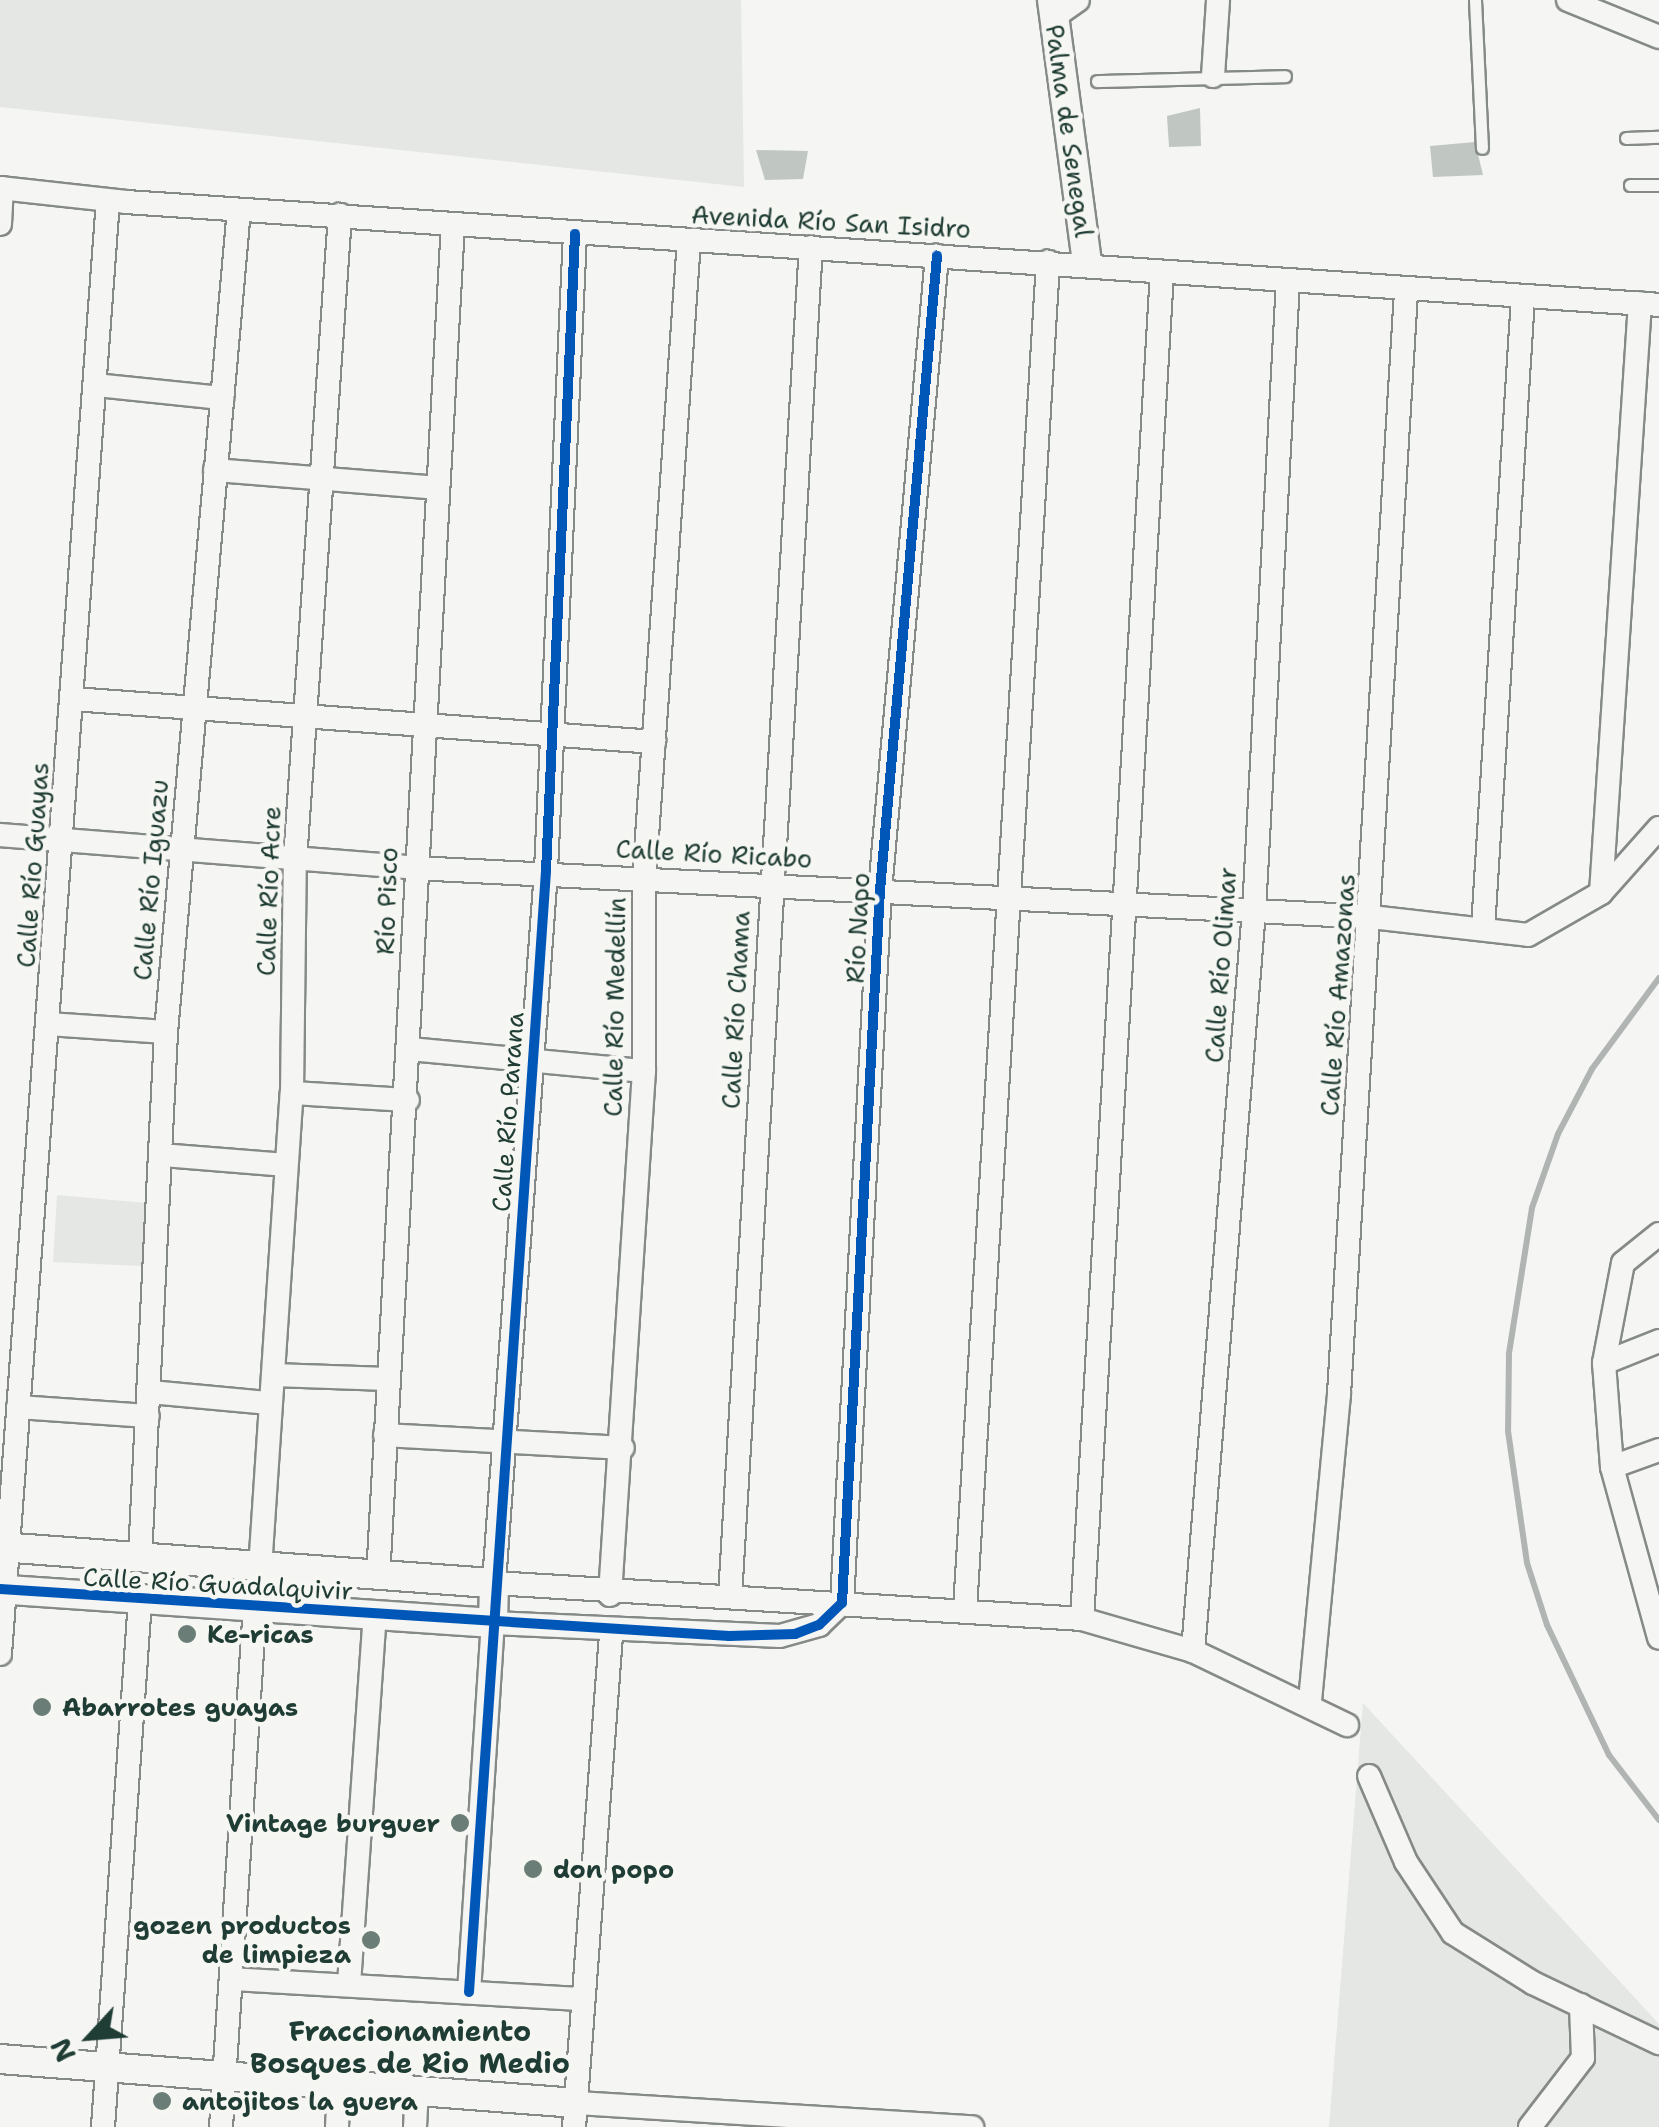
<!DOCTYPE html>
<meta charset="utf-8">
<style>
body{margin:0}
#map{position:relative;width:1659px;height:2127px;overflow:hidden;background:#f5f5f3;font-family:"Shantell Sans",sans-serif}
div>[style]{position:absolute}
[style*='--x']{left:calc(var(--x)*1px);top:calc(var(--y)*1px);width:calc(var(--w)*1px);rotate:calc(var(--a)*1deg)}
.green>*{inset:0;background:#e4e7e3}
.water>*{inset:0;background:#c0c7c3}
.roads{filter:drop-shadow(2px 0 #858a88) drop-shadow(-2px 0 #858a88) drop-shadow(0 2px #858a88) drop-shadow(0 -2px #858a88)}
.service>*{height:11px;margin:-5.5px;padding:0 5.5px;transform-origin:5.5px;border-radius:5.5px;background:#f5f5f3}
.minor>*{height:22px;margin:-11px;padding:0 11px;transform-origin:11px;border-radius:11px;background:#f5f5f3}
.tertiary>*{height:28px;margin:-14px;padding:0 14px;transform-origin:14px;border-radius:14px;background:#f5f5f3}
.rail>*{height:6px;margin:-3px;padding:0 3px;transform-origin:3px;border-radius:3px;background:#b0b4b2}
.cycleway>*{height:10px;margin:-5px;padding:0 5px;transform-origin:5px;border-radius:5px;background:#0057b8}
.dots>*{width:28px;height:28px;translate:-50% -50%;box-sizing:border-box;border:5px solid #f6f6f2;border-radius:50%}
span{translate:-50% -50%;white-space:nowrap;text-align:center;line-height:1.15;-webkit-text-stroke:9px #f6f6f2;paint-order:stroke}
.street-label{font-size:25px;color:#1f3d34}
.poi-label{font-size:25px;color:#1f3d34;font-weight:700}
.left{translate:0 -50%;text-align:left}
.right{translate:-100% -50%;text-align:right}
.neighbourhood-label{font-size:28px;color:#1f3d34;font-weight:700}
.north{position:absolute;left:40px;top:1987px;width:100px;height:100px;-webkit-text-stroke:8px #f6f6f2;paint-order:stroke;rotate:244deg;font-size:28px;font-weight:700;line-height:40px;text-align:center;color:#1f3d34}
.north::after{content:'';display:block;margin:auto;width:35px;height:45px;background:#1f3d34;clip-path:polygon(50% 0,100% 100%,50% 72%,0 100%)}
</style>
<div id="map">
<div class="green">
<div style="clip-path:polygon(0 0,741px 0,744px 187px,0 107px)"></div>
<div style="clip-path:polygon(57px 1195px,146px 1203px,142px 1266px,53px 1262px)"></div>
<div style="clip-path:polygon(1363px 1703px,1659px 2024px,1659px 2127px,1329px 2127px)"></div>
</div>
<div class="water">
<div style="clip-path:polygon(1200px 108px,1201px 146px,1169px 147px,1167px 116px)"></div>
<div style="clip-path:polygon(1475px 142px,1483px 175px,1433px 177px,1430px 146px)"></div>
<div style="clip-path:polygon(756px 150px,808px 151px,803px 179px,765px 180px)"></div>
</div>
<div class="roads">
<div class="service">
<div style="--x:1475;--y:0;--w:148;--a:87.3"></div>
<div style="--x:1097;--y:81;--w:188;--a:-1.5"></div>
<div style="--x:1626;--y:138;--w:33;--a:-2"></div>
<div style="--x:1630;--y:185;--w:29;--a:0"></div>
</div>
<div class="minor">
<div style="--x:1568;--y:0;--w:98;--a:22.1"></div>
<div style="--x:1054;--y:17;--w:29;--a:-35"></div>
<div style="--x:1213;--y:76;--w:76;--a:-86.2"></div>
<div style="--x:0;--y:188;--w:127;--a:6.3"></div>
<div style="--x:126;--y:202;--w:1536;--a:3.84"></div>
<div style="--x:0;--y:224;--w:36;--a:-87"></div>
<div style="--x:575;--y:234;--w:638;--a:92.61"></div>
<div style="--x:546;--y:871;--w:714;--a:94.18"></div>
<div style="--x:494;--y:1583;--w:589;--a:3.5"></div>
<div style="--x:1082;--y:1619;--w:116;--a:16.1"></div>
<div style="--x:1193;--y:1651;--w:171;--a:25.7"></div>
<div style="--x:96;--y:385;--w:127;--a:5.9"></div>
<div style="--x:215;--y:470;--w:223;--a:4.6"></div>
<div style="--x:73;--y:699;--w:583;--a:4.23"></div>
<div style="--x:0;--y:835;--w:416;--a:4.5"></div>
<div style="--x:415;--y:868;--w:957;--a:2.93"></div>
<div style="--x:1371;--y:917;--w:158;--a:6.5"></div>
<div style="--x:1528;--y:935;--w:84;--a:-29.9"></div>
<div style="--x:1601;--y:893;--w:87;--a:-48.3"></div>
<div style="--x:1601;--y:893;--w:591;--a:-86.22"></div>
<div style="--x:1483;--y:928;--w:631;--a:-86.37"></div>
<div style="--x:48;--y:1024;--w:118;--a:3.9"></div>
<div style="--x:410;--y:1049;--w:235;--a:5.4"></div>
<div style="--x:292;--y:1093;--w:116;--a:3.5"></div>
<div style="--x:162;--y:1155;--w:123;--a:4.6"></div>
<div style="--x:1659;--y:1234;--w:46;--a:141.1"></div>
<div style="--x:1623;--y:1263;--w:102;--a:100.8"></div>
<div style="--x:1604;--y:1363;--w:104;--a:85.6"></div>
<div style="--x:1612;--y:1467;--w:177;--a:74.6"></div>
<div style="--x:1604;--y:1363;--w:59;--a:-21.8"></div>
<div style="--x:273;--y:1375;--w:115;--a:2"></div>
<div style="--x:150;--y:1392;--w:120;--a:5.3"></div>
<div style="--x:18;--y:1407;--w:130;--a:4"></div>
<div style="--x:385;--y:1435;--w:238;--a:3.1"></div>
<div style="--x:1612;--y:1467;--w:50;--a:-19.9"></div>
<div style="--x:140;--y:1557;--w:526;--a:-87.16"></div>
<div style="--x:166;--y:1032;--w:825;--a:-84.93"></div>
<div style="--x:260;--y:1569;--w:477;--a:-86.2"></div>
<div style="--x:292;--y:1093;--w:233;--a:-89.3"></div>
<div style="--x:295;--y:860;--w:647;--a:-86.01"></div>
<div style="--x:378;--y:1578;--w:1355;--a:-86.83"></div>
<div style="--x:610;--y:1595;--w:525;--a:-86.29"></div>
<div style="--x:644;--y:1071;--w:192;--a:-90"></div>
<div style="--x:644;--y:879;--w:640;--a:-85.97"></div>
<div style="--x:730;--y:1597;--w:1352;--a:-86.57"></div>
<div style="--x:965;--y:1609;--w:1350;--a:-86.47"></div>
<div style="--x:1082;--y:1619;--w:1349;--a:-86.6"></div>
<div style="--x:1193;--y:1651;--w:743;--a:-85.29"></div>
<div style="--x:1254;--y:911;--w:630;--a:-86.91"></div>
<div style="--x:0;--y:1654;--w:1457;--a:-85.75"></div>
<div style="--x:1310;--y:1701;--w:308;--a:-84.6"></div>
<div style="--x:1339;--y:1394;--w:1105;--a:-86.52"></div>
<div style="--x:1369;--y:1776;--w:94;--a:66.7"></div>
<div style="--x:1406;--y:1862;--w:85;--a:56.5"></div>
<div style="--x:1453;--y:1933;--w:94;--a:32"></div>
<div style="--x:1533;--y:1983;--w:140;--a:25.5"></div>
<div style="--x:231;--y:1979;--w:351;--a:3.3"></div>
<div style="--x:349;--y:1984;--w:371;--a:-86"></div>
<div style="--x:469;--y:1992;--w:370;--a:-86.3"></div>
<div style="--x:493;--y:1623;--w:287;--a:2.6"></div>
<div style="--x:780;--y:1636;--w:41;--a:-15.8"></div>
<div style="--x:819;--y:1625;--w:32;--a:-44"></div>
<div style="--x:842;--y:1603;--w:714;--a:-86.95"></div>
<div style="--x:880;--y:890;--w:637;--a:-84.86"></div>
<div style="--x:576;--y:2103;--w:397;--a:3.5"></div>
<div style="--x:103;--y:2127;--w:527;--a:-85.98"></div>
<div style="--x:221;--y:2127;--w:522;--a:-86.27"></div>
<div style="--x:337;--y:2127;--w:41;--a:-87.2"></div>
<div style="--x:415;--y:2127;--w:34;--a:-87"></div>
<div style="--x:574;--y:2127;--w:496;--a:-85.7"></div>
<div style="--x:1530;--y:2127;--w:87;--a:-52.5"></div>
<div style="--x:1583;--y:2058;--w:53;--a:-92.2"></div>
</div>
<div class="tertiary">
<div style="--x:1052;--y:0;--w:264;--a:82.4"></div>
<div style="--x:0;--y:1547;--w:495;--a:4.2"></div>
<div style="--x:494;--y:1583;--w:40;--a:91.4"></div>
<div style="--x:493;--y:1623;--w:494;--a:-176.1"></div>
<div style="--x:0;--y:2059;--w:578;--a:4.37"></div>
</div>
</div>
<div class="rail">
<div style="--x:1659;--y:978;--w:113;--a:126.4"></div>
<div style="--x:1592;--y:1069;--w:73;--a:117.6"></div>
<div style="--x:1558;--y:1134;--w:78;--a:109.4"></div>
<div style="--x:1532;--y:1208;--w:148;--a:99"></div>
<div style="--x:1509;--y:1354;--w:77;--a:90.7"></div>
<div style="--x:1508;--y:1431;--w:133;--a:81.8"></div>
<div style="--x:1527;--y:1563;--w:65;--a:72.1"></div>
<div style="--x:1547;--y:1625;--w:144;--a:64.5"></div>
<div style="--x:1609;--y:1755;--w:82;--a:52.4"></div>
</div>
<div class="cycleway">
<div style="--x:0;--y:1589;--w:731;--a:3.69"></div>
<div style="--x:729;--y:1636;--w:66;--a:-1.7"></div>
<div style="--x:795;--y:1634;--w:26;--a:-21"></div>
<div style="--x:819;--y:1625;--w:32;--a:-44"></div>
<div style="--x:842;--y:1603;--w:714;--a:-86.95"></div>
<div style="--x:880;--y:890;--w:637;--a:-84.86"></div>
<div style="--x:469;--y:1992;--w:1124;--a:-86.07"></div>
<div style="--x:546;--y:871;--w:638;--a:-87.39"></div>
</div>
<div class="dots">
<div style="left:187px;top:1634px;background:#6a7d77"></div>
<div style="left:42px;top:1707px;background:#6a7d77"></div>
<div style="left:460px;top:1823px;background:#6a7d77"></div>
<div style="left:533px;top:1869px;background:#6a7d77"></div>
<div style="left:371px;top:1940px;background:#6a7d77"></div>
<div style="left:162px;top:2101px;background:#6a7d77"></div>
</div>
<div class="street-label">
<span style="left:1069px;top:131px;rotate:82deg">Palma de Senegal</span>
<span style="left:831px;top:222px;rotate:3deg">Avenida Río San Isidro</span>
<span style="left:714px;top:854px;rotate:3deg">Calle Río Ricabo</span>
<span style="left:33px;top:865px;rotate:-86deg">Calle Río Guayas</span>
<span style="left:151px;top:880px;rotate:-85deg">Calle Río Iguazu</span>
<span style="left:269px;top:891px;rotate:-88deg">Calle Río Acre</span>
<span style="left:387px;top:901px;rotate:-88deg">Río Pisco</span>
<span style="left:858px;top:928px;rotate:-87deg">Río Napo</span>
<span style="left:1221px;top:965px;rotate:-86deg">Calle Río Olimar</span>
<span style="left:1338px;top:995px;rotate:-86deg">Calle Río Amazonas</span>
<span style="left:615px;top:1007px;rotate:-89deg">Calle Río Medellín</span>
<span style="left:736px;top:1010px;rotate:-87deg">Calle Río Chama</span>
<span style="left:508px;top:1112px;rotate:-86deg">Calle Río Parana</span>
<span style="left:218px;top:1584px;rotate:3deg">Calle Río Guadalquivir</span>
</div>
<div class="poi-label">
<span class="left" style="left:207px;top:1634px">Ke-ricas</span>
<span class="left" style="left:62px;top:1707px">Abarrotes guayas</span>
<span class="right" style="left:440px;top:1823px">Vintage burguer</span>
<span class="left" style="left:553px;top:1869px">don popo</span>
<span class="right" style="left:351px;top:1940px">gozen productos<br>de limpieza</span>
<span class="left" style="left:182px;top:2101px">antojitos la guera</span>
</div>
<div class="neighbourhood-label">
<span style="left:410px;top:2047px">Fraccionamiento<br>Bosques de Rio Medio</span>
</div>
<div class="north">N</div>
</div>
